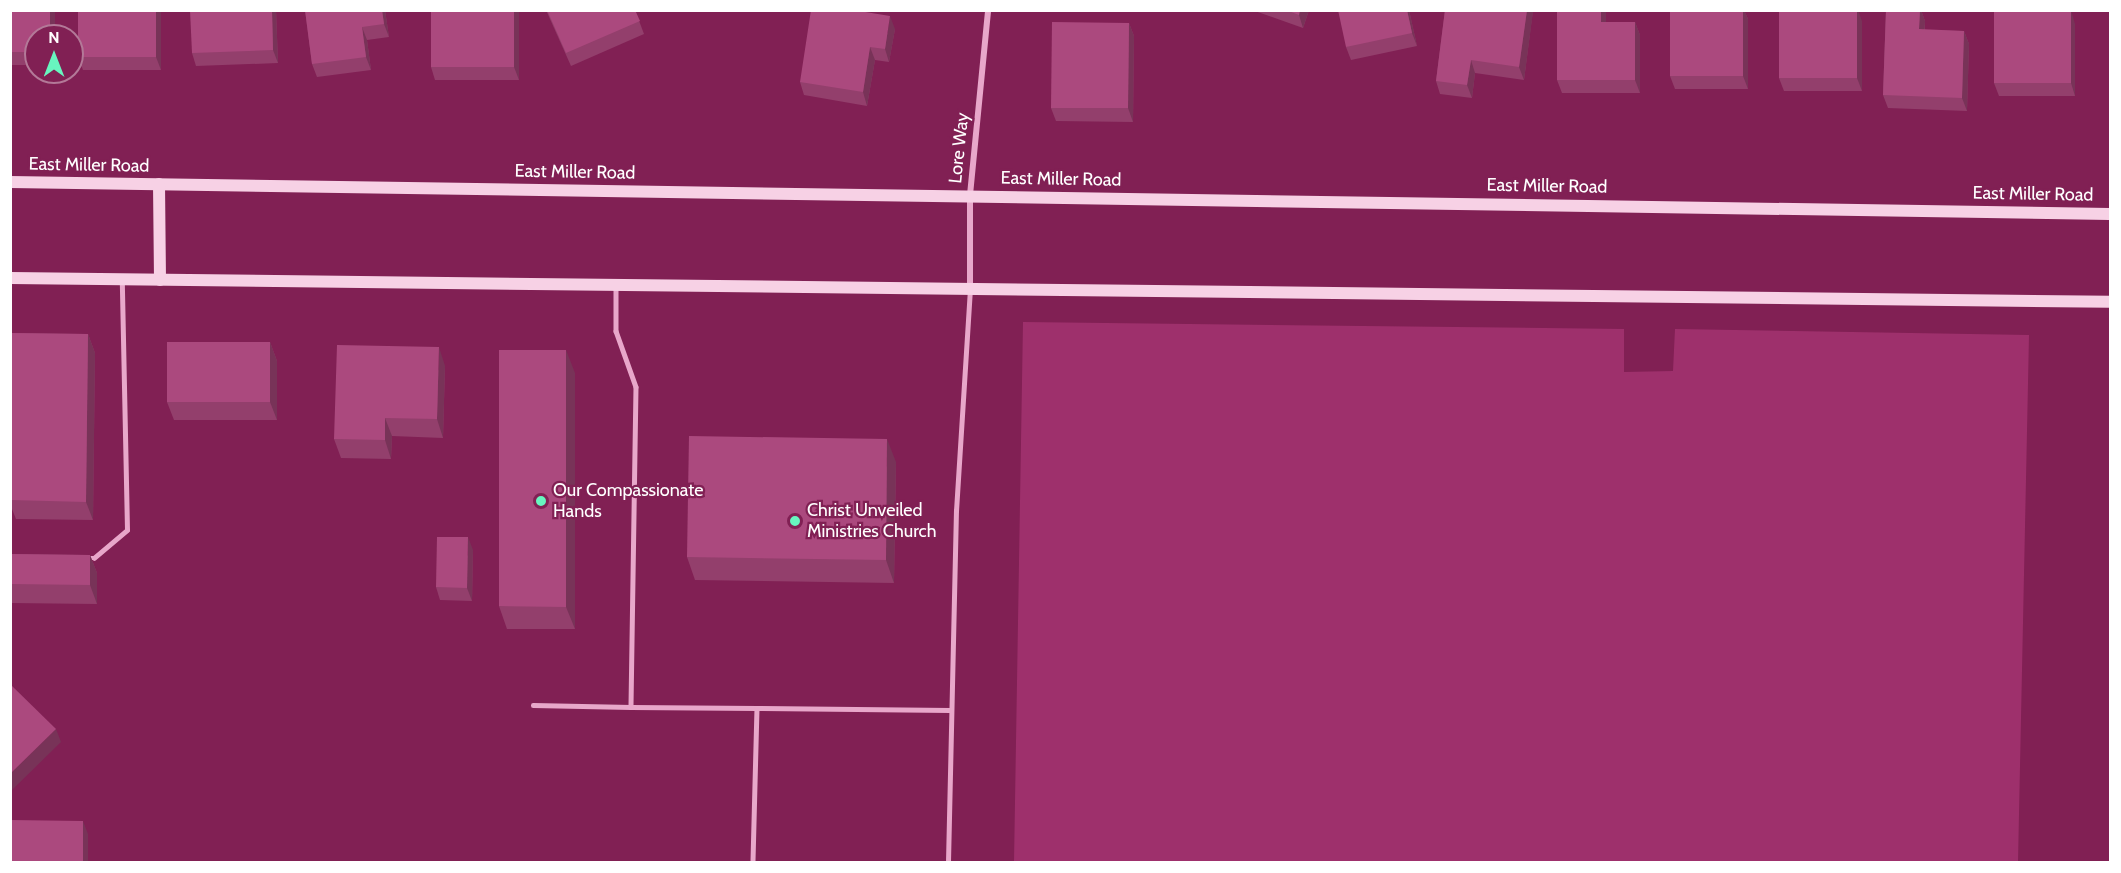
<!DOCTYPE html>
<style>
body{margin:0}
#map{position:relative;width:2121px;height:873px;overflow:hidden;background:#812054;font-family:Cabin,sans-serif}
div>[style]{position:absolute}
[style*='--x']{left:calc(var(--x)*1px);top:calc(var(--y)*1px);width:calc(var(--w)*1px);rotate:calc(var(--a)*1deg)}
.green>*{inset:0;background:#9e306c}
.lane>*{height:4.5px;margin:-2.25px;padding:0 2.25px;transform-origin:2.25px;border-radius:2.25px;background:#e8a7ca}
.street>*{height:6px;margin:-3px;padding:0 3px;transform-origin:3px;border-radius:3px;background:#e8a7ca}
.secondary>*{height:12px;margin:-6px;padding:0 6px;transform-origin:6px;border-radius:6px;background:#f7d1e5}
.wall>*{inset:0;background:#933f6c}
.shaded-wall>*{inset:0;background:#783358}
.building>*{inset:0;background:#ab497e}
.dots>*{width:16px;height:16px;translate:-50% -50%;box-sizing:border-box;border:3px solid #812054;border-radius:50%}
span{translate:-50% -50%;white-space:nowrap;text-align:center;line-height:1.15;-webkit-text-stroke:4.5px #812054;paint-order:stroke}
.street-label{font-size:18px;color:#fff}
.poi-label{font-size:18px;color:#fff}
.left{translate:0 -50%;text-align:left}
.frame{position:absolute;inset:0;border:12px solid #fff;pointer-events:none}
.north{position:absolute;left:24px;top:24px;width:60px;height:60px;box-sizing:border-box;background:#812054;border:2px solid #b37998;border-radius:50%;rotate:0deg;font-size:16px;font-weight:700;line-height:24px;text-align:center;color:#fff}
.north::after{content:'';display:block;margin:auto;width:21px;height:27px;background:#68f5bf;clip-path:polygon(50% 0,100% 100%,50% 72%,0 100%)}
</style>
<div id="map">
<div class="green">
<div style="clip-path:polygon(1023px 322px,1624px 329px,1624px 372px,1673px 371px,1675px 329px,2029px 335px,2018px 862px,1014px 862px)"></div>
</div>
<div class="lane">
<div style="--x:616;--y:285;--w:46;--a:90"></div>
<div style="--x:616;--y:331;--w:59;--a:70.3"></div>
<div style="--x:636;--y:387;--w:320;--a:90.9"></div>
<div style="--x:631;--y:707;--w:126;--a:0.5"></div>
<div style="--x:757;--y:708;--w:154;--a:91.5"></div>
<div style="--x:87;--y:558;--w:7;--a:0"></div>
<div style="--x:94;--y:558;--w:43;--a:-40.3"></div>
<div style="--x:127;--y:530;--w:248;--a:-91.2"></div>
<div style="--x:533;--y:705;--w:98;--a:1.2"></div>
<div style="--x:757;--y:708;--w:193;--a:0.6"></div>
<div style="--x:948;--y:862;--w:351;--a:-88.7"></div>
<div style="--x:956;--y:511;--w:222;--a:-86.4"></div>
</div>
<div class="street">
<div style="--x:970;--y:289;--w:94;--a:-90"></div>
<div style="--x:970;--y:195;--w:186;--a:-84.4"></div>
</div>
<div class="secondary">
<div style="--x:10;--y:182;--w:2100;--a:0.87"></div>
<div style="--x:159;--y:184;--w:96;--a:89.4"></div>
<div style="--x:10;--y:278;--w:2100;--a:0.65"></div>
</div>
<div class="wall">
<div style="clip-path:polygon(10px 10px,55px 10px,55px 36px,36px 36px,36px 65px,10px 65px)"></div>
<div style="clip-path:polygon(161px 10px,161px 70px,83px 70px,78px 57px)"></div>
<div style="clip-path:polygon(276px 10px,278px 63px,196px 66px,192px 53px)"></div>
<div style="clip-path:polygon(305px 10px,385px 10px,389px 37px,367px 40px,371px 70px,317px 77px,312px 64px)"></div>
<div style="clip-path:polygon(519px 10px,519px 80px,435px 80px,431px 67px)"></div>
<div style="clip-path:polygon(546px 10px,635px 10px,644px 34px,571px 66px)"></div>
<div style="clip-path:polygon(1252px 10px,1309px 10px,1303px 28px)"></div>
<div style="clip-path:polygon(1409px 10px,1417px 46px,1351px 60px,1346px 47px)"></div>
<div style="clip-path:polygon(1445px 10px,1533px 10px,1524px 80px,1475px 73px,1472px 98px,1440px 94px,1436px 81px)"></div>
<div style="clip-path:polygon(1557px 10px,1606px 10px,1606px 22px,1635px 22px,1640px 35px,1640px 93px,1562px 93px,1557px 80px)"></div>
<div style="clip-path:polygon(1670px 10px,1744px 10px,1748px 19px,1748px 89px,1675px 89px,1670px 76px)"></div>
<div style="clip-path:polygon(1886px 10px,1921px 10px,1925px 21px,1925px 30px,1964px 31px,1969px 44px,1967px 111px,1888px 108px,1883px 95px)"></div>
<div style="clip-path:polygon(1862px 21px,1862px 91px,1784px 91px,1779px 78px)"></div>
<div style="clip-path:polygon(1129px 23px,1134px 36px,1133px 122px,1056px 121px,1051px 108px)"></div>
<div style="clip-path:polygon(2075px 24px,2075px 96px,1999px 96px,1994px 83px)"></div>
<div style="clip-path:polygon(895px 29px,889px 62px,875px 60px,867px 106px,804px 95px,800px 82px)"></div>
<div style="clip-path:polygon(10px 333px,88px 334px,95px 353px,93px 520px,16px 519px,10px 504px)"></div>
<div style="clip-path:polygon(270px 342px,277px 361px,277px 420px,174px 420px,167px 402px)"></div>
<div style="clip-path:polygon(445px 366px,443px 438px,392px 436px,391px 459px,341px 458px,334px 439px)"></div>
<div style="clip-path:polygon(575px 373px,575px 629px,507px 629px,499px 606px)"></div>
<div style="clip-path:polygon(896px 462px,894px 583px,695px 580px,687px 557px)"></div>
<div style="clip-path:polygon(473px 550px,472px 601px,440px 600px,436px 587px)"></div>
<div style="clip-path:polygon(10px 554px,90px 555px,97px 573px,97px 604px,10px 603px)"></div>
<div style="clip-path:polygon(88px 834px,88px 862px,10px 862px)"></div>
</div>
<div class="shaded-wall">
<div style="clip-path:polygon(50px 10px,55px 10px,55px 36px,50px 36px)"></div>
<div style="clip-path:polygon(156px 10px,161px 10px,161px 70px,156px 57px)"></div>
<div style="clip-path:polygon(272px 10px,276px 10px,278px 63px,273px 50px)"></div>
<div style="clip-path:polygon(382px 10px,385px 10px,389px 37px,384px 24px)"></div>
<div style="clip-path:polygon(514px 10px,519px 10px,519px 80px,514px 67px)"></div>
<div style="clip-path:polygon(1300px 10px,1309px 10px,1303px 28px,1299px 15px)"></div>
<div style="clip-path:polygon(1407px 10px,1409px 10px,1417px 46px,1412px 33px)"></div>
<div style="clip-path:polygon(1527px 10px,1533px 10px,1533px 12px,1524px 80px,1519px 67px)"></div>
<div style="clip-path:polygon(1601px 10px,1606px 10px,1606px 35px,1601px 22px)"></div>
<div style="clip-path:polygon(1743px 10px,1744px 10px,1748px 19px,1748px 89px,1743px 76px)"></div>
<div style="clip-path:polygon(1857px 10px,1858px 10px,1862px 21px,1862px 91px,1857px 78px)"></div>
<div style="clip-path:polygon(1920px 10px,1921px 10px,1925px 21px,1924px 43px,1919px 29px)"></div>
<div style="clip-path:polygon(2071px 10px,2075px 24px,2075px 96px,2071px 83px)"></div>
<div style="clip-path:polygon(890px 16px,895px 29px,889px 62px,885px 49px)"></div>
<div style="clip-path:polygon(1635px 22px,1640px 35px,1640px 93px,1635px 80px)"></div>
<div style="clip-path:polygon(1129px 23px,1134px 36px,1133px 122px,1128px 108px)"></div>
<div style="clip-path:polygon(362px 27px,367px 40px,371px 70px,366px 57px)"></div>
<div style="clip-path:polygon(1964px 31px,1969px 44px,1967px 111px,1962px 98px)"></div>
<div style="clip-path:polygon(870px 47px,875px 60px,867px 106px,863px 92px)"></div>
<div style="clip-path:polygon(1471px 60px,1475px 73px,1472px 98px,1467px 85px)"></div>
<div style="clip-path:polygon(88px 334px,95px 353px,93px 520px,86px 502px)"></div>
<div style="clip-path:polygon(270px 342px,277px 361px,277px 420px,270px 402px)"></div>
<div style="clip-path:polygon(439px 347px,445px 366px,443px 438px,437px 419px)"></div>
<div style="clip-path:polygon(566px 350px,575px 373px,575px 629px,566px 607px)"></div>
<div style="clip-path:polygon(385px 418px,392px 436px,391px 459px,385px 440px)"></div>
<div style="clip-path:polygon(887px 439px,896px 462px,894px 583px,886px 560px)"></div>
<div style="clip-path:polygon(468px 537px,473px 550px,472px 601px,467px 588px)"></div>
<div style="clip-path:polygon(90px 555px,97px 573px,97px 604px,90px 585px)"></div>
<div style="clip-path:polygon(56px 729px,61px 742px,10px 792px,10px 774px)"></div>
<div style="clip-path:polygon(83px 821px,88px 834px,88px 862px,83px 862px)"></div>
</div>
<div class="building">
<div style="clip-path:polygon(10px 10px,50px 10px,50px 36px,36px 36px,36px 52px,10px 52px)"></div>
<div style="clip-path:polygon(78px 10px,156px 10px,156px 57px,78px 57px)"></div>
<div style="clip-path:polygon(190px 10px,272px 10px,273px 50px,192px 53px)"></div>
<div style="clip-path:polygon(305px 10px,382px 10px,384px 24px,362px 27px,366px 57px,312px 64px)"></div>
<div style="clip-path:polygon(431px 10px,514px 10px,514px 67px,431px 67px)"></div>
<div style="clip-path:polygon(547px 10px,635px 10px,640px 21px,566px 53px)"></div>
<div style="clip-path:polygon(811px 10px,853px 10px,890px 16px,885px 49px,870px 47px,863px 92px,800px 82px)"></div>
<div style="clip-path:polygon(1286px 10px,1300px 10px,1299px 15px)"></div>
<div style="clip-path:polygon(1338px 10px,1407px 10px,1412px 33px,1346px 47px)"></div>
<div style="clip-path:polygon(1445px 10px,1527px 10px,1519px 67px,1471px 60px,1467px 85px,1436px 81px)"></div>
<div style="clip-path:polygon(1557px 10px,1601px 10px,1601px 22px,1635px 22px,1635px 80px,1557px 80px)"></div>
<div style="clip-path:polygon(1670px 10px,1743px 10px,1743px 76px,1670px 76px)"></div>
<div style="clip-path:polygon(1779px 10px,1857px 10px,1857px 78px,1779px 78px)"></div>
<div style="clip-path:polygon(1886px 10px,1920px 10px,1919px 29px,1964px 31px,1962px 98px,1883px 95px)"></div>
<div style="clip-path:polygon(1994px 10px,2071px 10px,2071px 83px,1994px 83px)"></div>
<div style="clip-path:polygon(1052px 22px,1129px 23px,1128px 108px,1051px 108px)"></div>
<div style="clip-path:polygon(10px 333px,88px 334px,86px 502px,10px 500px)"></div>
<div style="clip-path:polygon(167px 342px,270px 342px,270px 402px,167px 402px)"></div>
<div style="clip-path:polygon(337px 345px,439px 347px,437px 419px,385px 418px,385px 440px,334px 439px)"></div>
<div style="clip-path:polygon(499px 350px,566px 350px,566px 607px,499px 606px)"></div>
<div style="clip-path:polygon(689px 436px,887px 439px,886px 560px,687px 557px)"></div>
<div style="clip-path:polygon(437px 537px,468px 537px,467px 588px,436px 587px)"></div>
<div style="clip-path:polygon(10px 554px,90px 555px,90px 585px,10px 584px)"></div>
<div style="clip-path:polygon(10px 684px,56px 729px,10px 774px)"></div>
<div style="clip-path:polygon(10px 820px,83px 821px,83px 862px,60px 861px,60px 862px,10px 862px)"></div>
</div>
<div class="dots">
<div style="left:541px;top:501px;background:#68f5bf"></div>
<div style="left:795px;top:521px;background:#68f5bf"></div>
</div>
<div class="street-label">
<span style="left:959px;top:148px;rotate:-84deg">Lore Way</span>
<span style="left:89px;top:165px;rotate:1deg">East Miller Road</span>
<span style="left:575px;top:172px;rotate:1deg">East Miller Road</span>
<span style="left:1061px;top:179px;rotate:1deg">East Miller Road</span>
<span style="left:1547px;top:186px;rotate:1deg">East Miller Road</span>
<span style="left:2033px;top:194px;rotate:1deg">East Miller Road</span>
</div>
<div class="poi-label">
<span class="left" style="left:553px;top:501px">Our Compassionate<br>Hands</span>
<span class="left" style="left:807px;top:521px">Christ Unveiled<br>Ministries Church</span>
</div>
<div class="frame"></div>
<div class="north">N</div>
</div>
